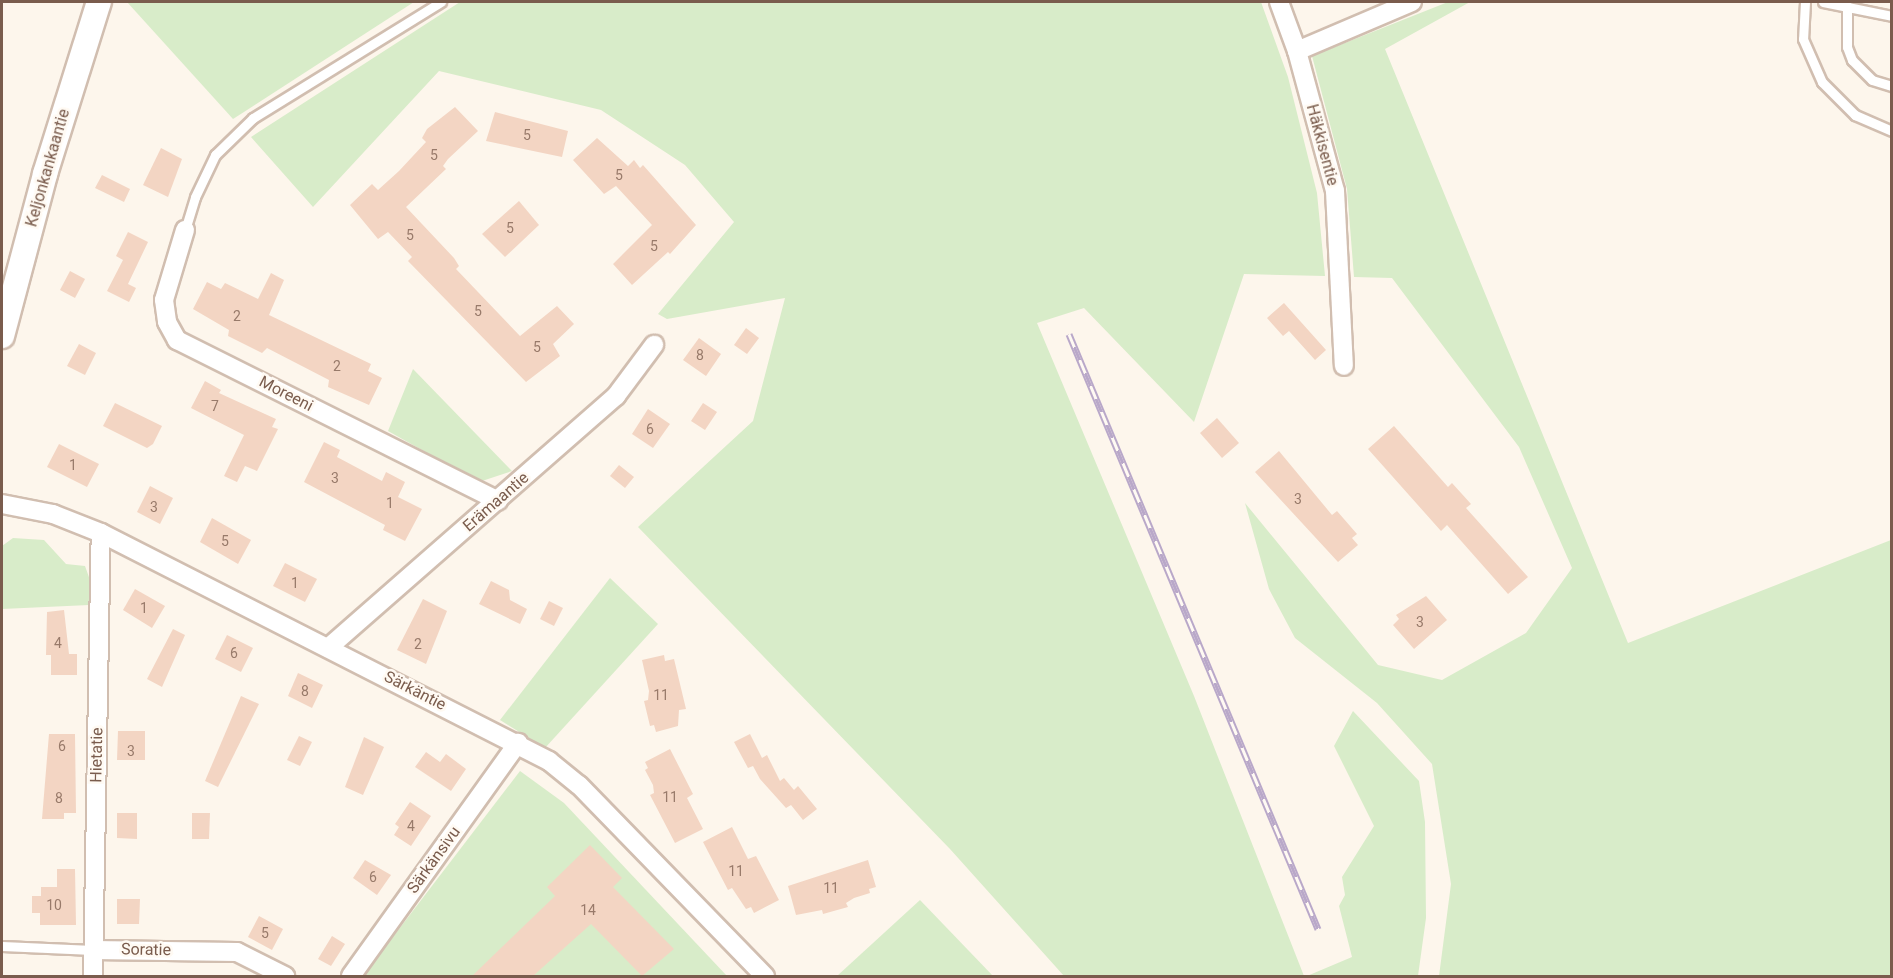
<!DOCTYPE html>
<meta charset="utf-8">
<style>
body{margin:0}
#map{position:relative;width:1893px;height:978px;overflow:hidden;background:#fdf6ec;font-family:Roboto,sans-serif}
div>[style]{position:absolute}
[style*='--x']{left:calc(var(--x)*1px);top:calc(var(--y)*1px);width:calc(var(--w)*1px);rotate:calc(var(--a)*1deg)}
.green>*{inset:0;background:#d8ecc9}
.building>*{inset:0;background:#f3d5c3}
.roads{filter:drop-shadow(2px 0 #d1beb0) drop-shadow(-2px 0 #d1beb0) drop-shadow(0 2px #d1beb0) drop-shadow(0 -2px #d1beb0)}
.lane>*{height:9px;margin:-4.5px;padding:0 4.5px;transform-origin:4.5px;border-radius:4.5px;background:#fff}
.street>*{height:18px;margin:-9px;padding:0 9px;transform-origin:9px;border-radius:9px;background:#fff}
.secondary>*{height:24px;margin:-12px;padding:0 12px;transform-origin:12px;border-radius:12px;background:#fff}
.rail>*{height:7px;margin-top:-3.5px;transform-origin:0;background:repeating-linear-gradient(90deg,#fffaf3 0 14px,#b9a8c9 0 28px);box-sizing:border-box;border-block:2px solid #b9a8c9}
span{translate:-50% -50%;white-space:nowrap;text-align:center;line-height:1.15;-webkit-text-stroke:5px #fffaf3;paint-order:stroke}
.number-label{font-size:14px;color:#987a6a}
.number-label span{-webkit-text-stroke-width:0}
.street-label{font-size:16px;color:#7a5c4d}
.frame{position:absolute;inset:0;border:3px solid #7a5c4d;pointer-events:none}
</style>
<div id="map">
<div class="green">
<div style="clip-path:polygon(127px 2px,414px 2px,233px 119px)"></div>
<div style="clip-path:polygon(460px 2px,1261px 2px,1288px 77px,1317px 193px,1325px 276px,1244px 274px,1194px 422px,1084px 308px,1037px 323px,1194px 696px,1304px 976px,1064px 976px,950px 849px,638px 527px,753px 421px,785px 298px,667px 319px,658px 314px,734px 222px,685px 165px,601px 110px,439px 71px,313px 207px,251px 137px)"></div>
<div style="clip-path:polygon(1448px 2px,1470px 2px,1385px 49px,1628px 643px,1891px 540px,1891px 976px,1439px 976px,1451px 884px,1432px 764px,1377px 703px,1295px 638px,1269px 589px,1245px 503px,1378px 665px,1442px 680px,1526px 633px,1572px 568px,1519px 447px,1392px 278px,1354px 277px,1347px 189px,1312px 56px)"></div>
<div style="clip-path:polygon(413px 369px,512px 471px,479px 482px,388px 431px)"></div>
<div style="clip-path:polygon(13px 538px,44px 540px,66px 564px,85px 566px,90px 580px,89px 605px,2px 609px,2px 546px)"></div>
<div style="clip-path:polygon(610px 578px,658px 624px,545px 748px,500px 720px)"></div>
<div style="clip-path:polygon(1353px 711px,1419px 781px,1425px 822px,1426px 918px,1418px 976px,1307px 976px,1352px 957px,1339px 906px,1345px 895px,1342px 877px,1374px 826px,1334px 746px)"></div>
<div style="clip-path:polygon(520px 771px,564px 803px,727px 976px,363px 976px)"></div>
<div style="clip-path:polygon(920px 900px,993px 976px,837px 976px)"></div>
</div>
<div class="building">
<div style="clip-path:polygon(455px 107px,478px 131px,448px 159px,443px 166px,446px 169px,406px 207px,454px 258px,459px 266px,456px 269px,520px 336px,557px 306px,574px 324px,553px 344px,560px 356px,526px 382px,408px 261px,412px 257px,388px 232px,378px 239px,350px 205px,372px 184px,378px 190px,399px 171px,426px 142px,422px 138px,427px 129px)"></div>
<div style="clip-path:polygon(495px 112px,568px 131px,562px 157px,486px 141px)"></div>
<div style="clip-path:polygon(597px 138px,628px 166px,634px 160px,640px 168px,643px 165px,696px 225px,670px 254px,668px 252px,632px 285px,613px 264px,652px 225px,616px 186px,604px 194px,573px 160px)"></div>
<div style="clip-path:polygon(161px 148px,182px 159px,168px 197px,143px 185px)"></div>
<div style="clip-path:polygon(102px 175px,130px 189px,124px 202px,95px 188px)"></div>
<div style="clip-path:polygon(519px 201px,539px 225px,505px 257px,482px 234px)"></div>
<div style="clip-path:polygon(128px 232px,148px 242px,128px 284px,136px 288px,129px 302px,107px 291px,123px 260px,116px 256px)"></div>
<div style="clip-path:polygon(70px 271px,85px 279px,75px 298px,60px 290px)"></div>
<div style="clip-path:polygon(271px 273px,284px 280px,269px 315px,371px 364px,368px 371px,382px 378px,369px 405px,328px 387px,329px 380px,267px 348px,262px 353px,228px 336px,229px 330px,193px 309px,207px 282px,221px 289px,225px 283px,258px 299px)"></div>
<div style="clip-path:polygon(1284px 303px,1326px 350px,1315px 360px,1289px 331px,1283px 336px,1267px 318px)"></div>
<div style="clip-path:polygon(746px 328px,759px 338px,747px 354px,734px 345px)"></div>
<div style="clip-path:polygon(699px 338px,721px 354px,706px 376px,683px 360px)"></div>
<div style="clip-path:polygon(79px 344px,96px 353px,85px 375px,67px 366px)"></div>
<div style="clip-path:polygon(205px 381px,221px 390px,219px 393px,276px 419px,272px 427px,278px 429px,257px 471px,245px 466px,237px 482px,224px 476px,244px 435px,191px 408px)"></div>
<div style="clip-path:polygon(115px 403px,162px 426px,153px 444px,147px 448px,103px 426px)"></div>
<div style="clip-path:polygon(703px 403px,717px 412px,705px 430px,691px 421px)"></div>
<div style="clip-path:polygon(648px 409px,670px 424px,653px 448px,632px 434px)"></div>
<div style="clip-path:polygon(1217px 418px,1239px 443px,1222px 458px,1200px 433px)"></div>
<div style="clip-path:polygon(1394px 426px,1448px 487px,1452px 483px,1471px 504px,1466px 508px,1528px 577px,1508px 594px,1447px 525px,1441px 531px,1368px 449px)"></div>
<div style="clip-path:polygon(324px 442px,340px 450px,337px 457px,382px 481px,386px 472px,405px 482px,398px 497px,422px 509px,405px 541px,383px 530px,385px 525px,304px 482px)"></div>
<div style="clip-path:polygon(59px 444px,99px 464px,87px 487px,47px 467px)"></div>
<div style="clip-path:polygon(1279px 451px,1332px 515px,1337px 511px,1357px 534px,1352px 538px,1358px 545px,1338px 562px,1255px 472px)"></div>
<div style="clip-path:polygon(619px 465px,634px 477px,625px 488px,610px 476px)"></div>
<div style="clip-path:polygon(150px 486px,173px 498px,160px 524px,137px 512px)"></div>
<div style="clip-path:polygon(212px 518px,251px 540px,238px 564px,200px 542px)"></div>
<div style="clip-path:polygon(285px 563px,317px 579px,305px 602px,273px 586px)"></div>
<div style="clip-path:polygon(491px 581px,509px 590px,510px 600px,527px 609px,520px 624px,479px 604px)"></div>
<div style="clip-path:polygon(135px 589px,165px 606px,152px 628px,123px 610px)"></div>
<div style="clip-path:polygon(1426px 596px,1447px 620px,1414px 649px,1393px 625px,1399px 619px,1396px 615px)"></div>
<div style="clip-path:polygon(423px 599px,447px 611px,426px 664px,397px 650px)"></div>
<div style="clip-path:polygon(549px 601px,563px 608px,554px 626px,540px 619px)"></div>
<div style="clip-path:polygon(64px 610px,69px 654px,77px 654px,77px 675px,51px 675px,51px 655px,46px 655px,47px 612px)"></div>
<div style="clip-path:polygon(173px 629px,185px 635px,162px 687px,147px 679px)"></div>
<div style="clip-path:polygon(227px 635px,253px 648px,241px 672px,215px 659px)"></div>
<div style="clip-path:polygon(664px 655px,665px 661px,674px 659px,686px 709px,679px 710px,678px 726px,656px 732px,654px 725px,650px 726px,644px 701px,648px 700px,649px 691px,642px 660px)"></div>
<div style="clip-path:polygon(298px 673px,323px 685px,312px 708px,288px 696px)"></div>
<div style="clip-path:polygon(241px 696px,259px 704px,218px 787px,205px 781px)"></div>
<div style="clip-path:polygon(118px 731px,145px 731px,145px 760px,117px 760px)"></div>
<div style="clip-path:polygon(49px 734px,75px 734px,76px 813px,64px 813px,64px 819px,42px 819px)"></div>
<div style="clip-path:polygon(750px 734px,762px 758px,767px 755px,780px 781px,784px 778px,794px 790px,798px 786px,817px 809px,803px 820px,791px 805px,786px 808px,760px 779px,753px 766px,748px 768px,734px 742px)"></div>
<div style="clip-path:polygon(299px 736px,312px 742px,300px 766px,287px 760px)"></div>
<div style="clip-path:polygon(364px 737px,384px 747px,363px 795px,345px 787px)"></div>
<div style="clip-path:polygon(670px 749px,693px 794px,687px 798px,703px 829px,675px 843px,650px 795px,654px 793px,653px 785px,645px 770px,648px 768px,645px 762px)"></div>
<div style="clip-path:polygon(426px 752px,440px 762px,446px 754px,466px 769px,451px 791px,415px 767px)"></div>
<div style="clip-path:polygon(410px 802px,431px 816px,411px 846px,394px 835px,399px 827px,395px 824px)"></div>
<div style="clip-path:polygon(117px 813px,137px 813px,137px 839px,117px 838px)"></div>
<div style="clip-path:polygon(192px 813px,210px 813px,209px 839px,192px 839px)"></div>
<div style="clip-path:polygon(732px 827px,748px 859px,756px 856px,779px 900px,754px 913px,751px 907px,746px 909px,732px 888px,728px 890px,703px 842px)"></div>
<div style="clip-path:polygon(590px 845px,622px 878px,613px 887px,674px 949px,642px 976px,591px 924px,533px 976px,472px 976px,555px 896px,547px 887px)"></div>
<div style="clip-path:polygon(365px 860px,391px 875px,377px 895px,353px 878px)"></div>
<div style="clip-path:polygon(868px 860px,876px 887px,869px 889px,870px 893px,854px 898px,846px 903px,848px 907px,823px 914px,822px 910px,796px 915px,788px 886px)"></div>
<div style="clip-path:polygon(57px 869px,75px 869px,76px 925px,40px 925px,40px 913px,32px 913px,32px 896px,41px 896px,41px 887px,57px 887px)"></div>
<div style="clip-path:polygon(117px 899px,140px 899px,139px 924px,117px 924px)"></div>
<div style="clip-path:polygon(259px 916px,283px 929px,272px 950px,248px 937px)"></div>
<div style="clip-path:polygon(332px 936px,345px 944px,331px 966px,318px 959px)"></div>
</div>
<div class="roads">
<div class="lane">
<div style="--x:1805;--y:2;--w:37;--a:93"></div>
<div style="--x:1803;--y:39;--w:47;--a:66.2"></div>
<div style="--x:1822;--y:82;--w:47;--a:45"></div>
<div style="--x:1855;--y:115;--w:40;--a:23.4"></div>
<div style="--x:1823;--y:2;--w:70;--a:11.5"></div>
<div style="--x:1847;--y:6;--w:41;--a:90"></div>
<div style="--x:1847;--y:47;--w:14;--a:69"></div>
<div style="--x:1852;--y:60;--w:28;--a:45"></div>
<div style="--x:1872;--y:80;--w:21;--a:17"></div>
<div style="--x:185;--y:230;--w:34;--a:-73"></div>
<div style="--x:195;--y:197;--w:47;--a:-64.5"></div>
<div style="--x:215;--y:155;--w:53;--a:-44.2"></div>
<div style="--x:253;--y:118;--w:221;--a:-31.7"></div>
<div style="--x:2;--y:946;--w:91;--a:2.5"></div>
</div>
<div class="street">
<div style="--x:1279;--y:2;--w:52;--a:69.8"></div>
<div style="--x:1297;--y:51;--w:145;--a:74.8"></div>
<div style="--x:1335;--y:191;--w:175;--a:87.1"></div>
<div style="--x:1297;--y:51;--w:125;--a:-23.1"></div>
<div style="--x:185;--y:230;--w:73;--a:106.7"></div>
<div style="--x:164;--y:300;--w:22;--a:82"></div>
<div style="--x:167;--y:322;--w:21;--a:61"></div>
<div style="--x:177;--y:340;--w:359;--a:26.6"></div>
<div style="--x:2;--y:504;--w:52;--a:11.1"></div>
<div style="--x:53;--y:514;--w:52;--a:21.6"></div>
<div style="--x:101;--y:533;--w:503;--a:26.97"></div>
<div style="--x:549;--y:761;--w:38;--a:39"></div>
<div style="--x:579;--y:785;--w:267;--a:45.8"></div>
<div style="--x:328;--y:648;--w:383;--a:-41.2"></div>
<div style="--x:616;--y:396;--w:64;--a:-53.3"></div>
<div style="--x:93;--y:950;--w:144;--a:0.8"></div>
<div style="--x:237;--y:952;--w:54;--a:26.6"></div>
<div style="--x:93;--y:976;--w:443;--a:-89"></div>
<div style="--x:351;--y:976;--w:287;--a:-54.4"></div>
</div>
<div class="secondary">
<div style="--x:2;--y:336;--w:168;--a:-75.1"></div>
<div style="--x:45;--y:174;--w:180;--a:-72.6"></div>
</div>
</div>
<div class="rail">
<div style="--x:1069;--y:334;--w:645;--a:67.29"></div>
</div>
<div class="number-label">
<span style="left:527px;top:135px">5</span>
<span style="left:434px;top:155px">5</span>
<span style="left:619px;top:175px">5</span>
<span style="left:510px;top:228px">5</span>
<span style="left:410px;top:235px">5</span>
<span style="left:654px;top:246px">5</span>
<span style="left:478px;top:311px">5</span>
<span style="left:237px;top:316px">2</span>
<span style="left:537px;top:347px">5</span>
<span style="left:700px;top:355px">8</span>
<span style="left:337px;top:366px">2</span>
<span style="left:215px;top:406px">7</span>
<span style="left:650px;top:429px">6</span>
<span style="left:73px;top:465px">1</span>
<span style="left:335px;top:478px">3</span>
<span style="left:1298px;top:499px">3</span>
<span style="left:390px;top:503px">1</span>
<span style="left:154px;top:507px">3</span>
<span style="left:225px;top:541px">5</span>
<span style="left:295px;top:583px">1</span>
<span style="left:144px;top:608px">1</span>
<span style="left:1420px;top:622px">3</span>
<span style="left:58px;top:643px">4</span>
<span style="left:418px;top:644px">2</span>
<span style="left:234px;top:653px">6</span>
<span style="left:305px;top:691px">8</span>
<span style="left:661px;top:695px">11</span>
<span style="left:62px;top:746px">6</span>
<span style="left:131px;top:751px">3</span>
<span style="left:670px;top:797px">11</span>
<span style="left:59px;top:798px">8</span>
<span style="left:411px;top:826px">4</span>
<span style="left:736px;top:871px">11</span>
<span style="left:373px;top:877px">6</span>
<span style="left:831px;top:888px">11</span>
<span style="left:54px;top:905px">10</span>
<span style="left:588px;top:910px">14</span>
<span style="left:265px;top:933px">5</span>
</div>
<div class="street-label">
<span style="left:1322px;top:145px;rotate:75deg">Häkkisentie</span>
<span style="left:48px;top:168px;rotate:-74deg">Keljonkankaantie</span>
<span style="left:286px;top:394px;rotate:27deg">Moreeni</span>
<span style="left:496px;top:502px;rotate:-41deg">Erämaantie</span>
<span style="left:415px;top:691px;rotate:27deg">Särkäntie</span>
<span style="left:97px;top:755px;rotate:-89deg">Hietatie</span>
<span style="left:434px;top:860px;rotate:-54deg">Särkänsivu</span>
<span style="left:146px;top:950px;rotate:1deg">Soratie</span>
</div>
<div class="frame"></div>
</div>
